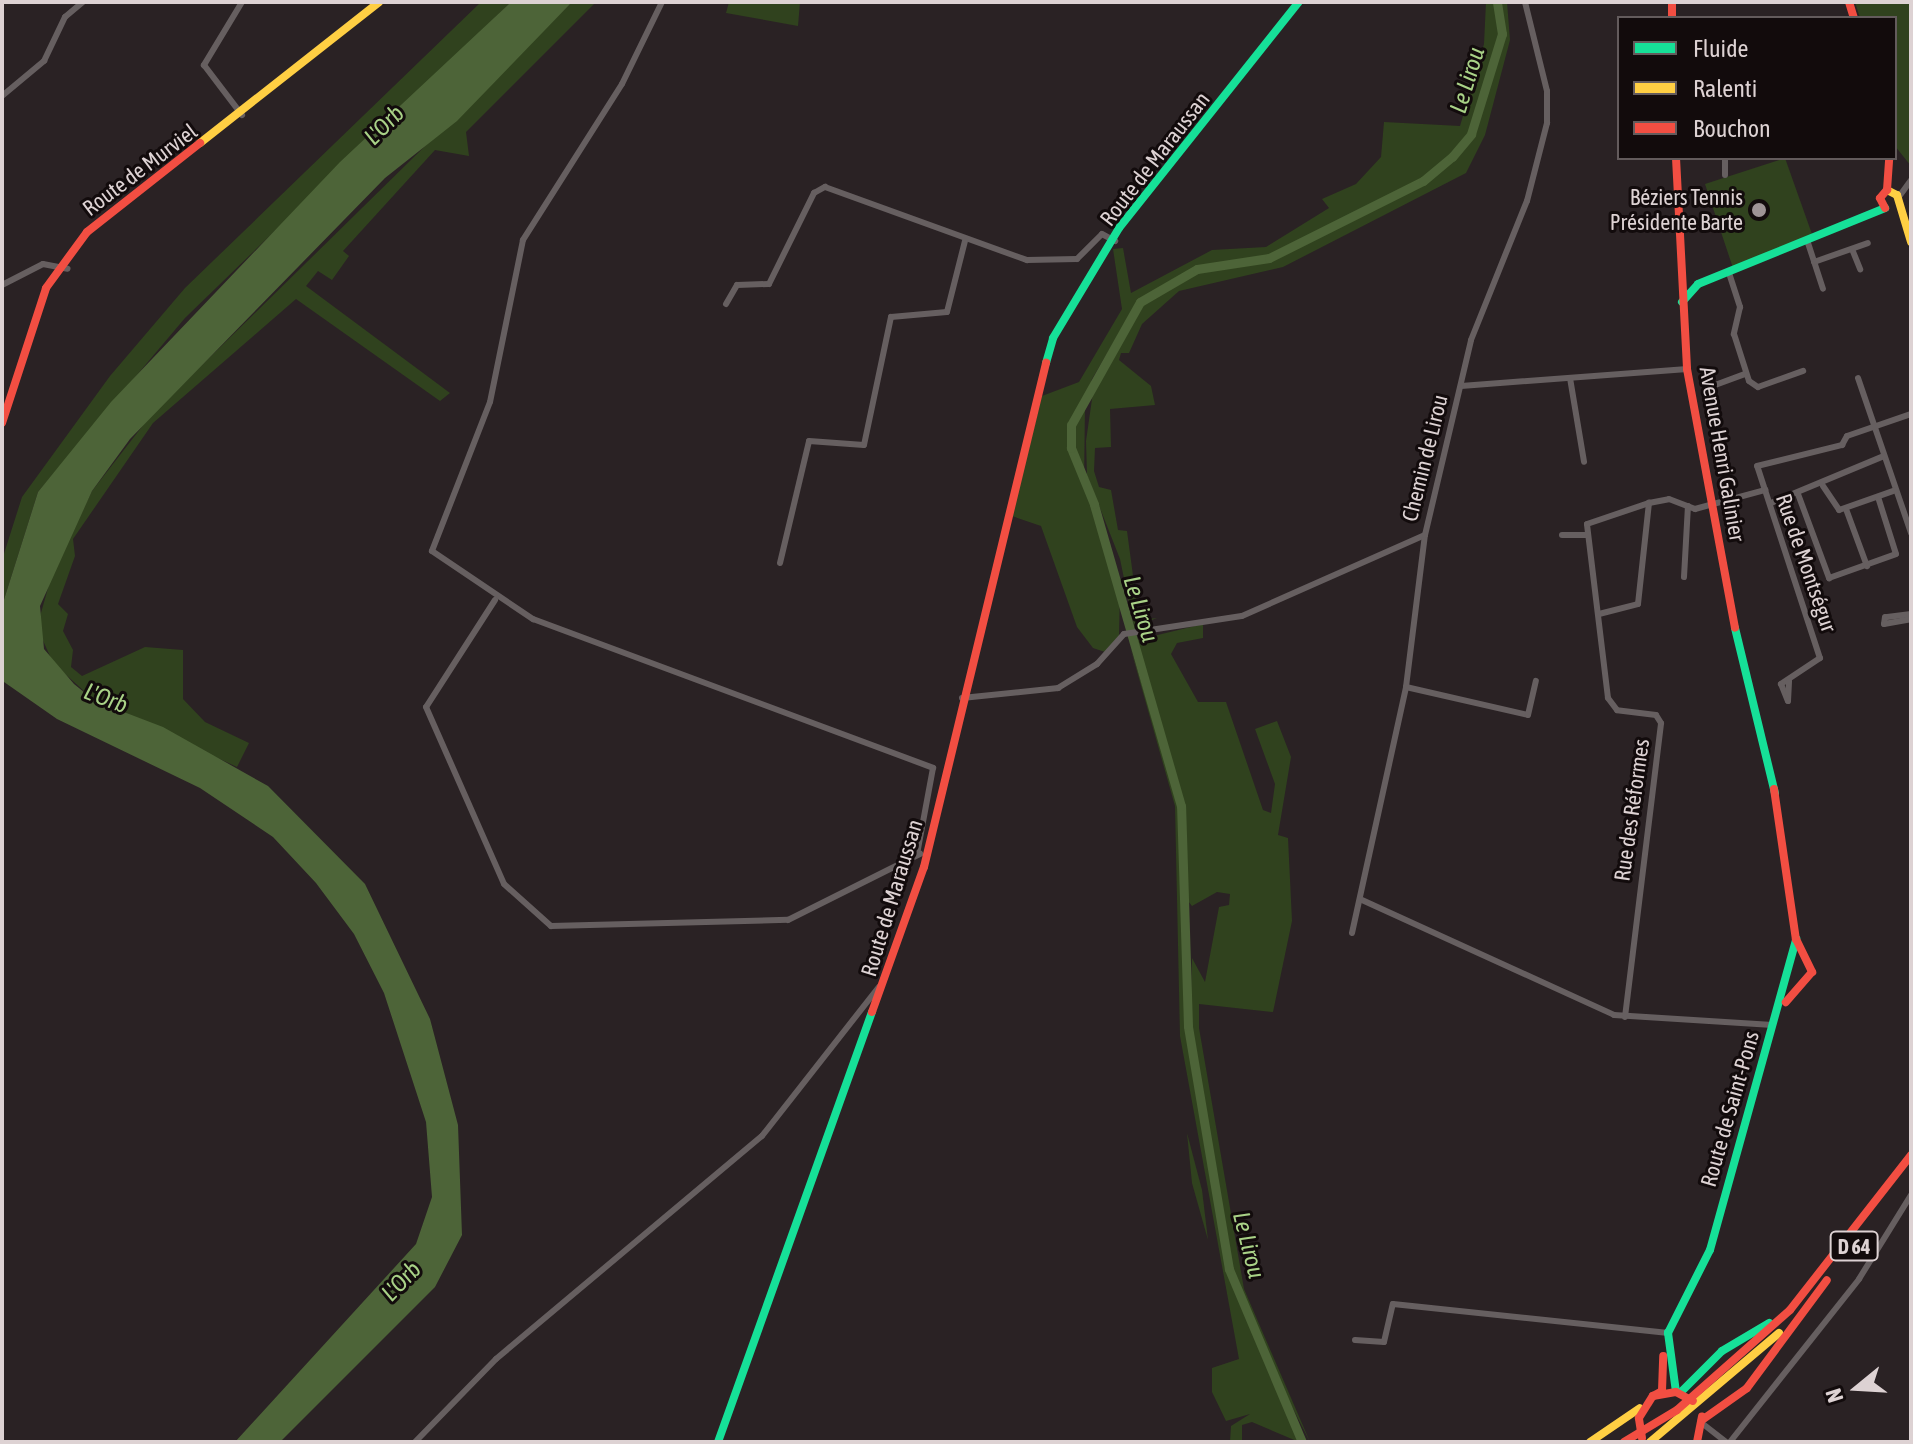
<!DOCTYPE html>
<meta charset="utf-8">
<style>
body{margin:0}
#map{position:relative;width:1913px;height:1444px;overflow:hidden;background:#2a2224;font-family:"Asap Condensed",sans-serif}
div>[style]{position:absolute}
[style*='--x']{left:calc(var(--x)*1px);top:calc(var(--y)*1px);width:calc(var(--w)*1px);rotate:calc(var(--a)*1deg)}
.green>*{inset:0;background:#30421e}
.water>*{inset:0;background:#4d6438}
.river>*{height:9px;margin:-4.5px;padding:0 4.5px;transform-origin:4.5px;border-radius:4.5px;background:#4d6438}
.street>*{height:6px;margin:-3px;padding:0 3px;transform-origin:3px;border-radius:3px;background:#665f60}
.fast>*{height:8px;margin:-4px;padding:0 4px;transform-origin:4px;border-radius:4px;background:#16e098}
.slow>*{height:8px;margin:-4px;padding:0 4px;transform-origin:4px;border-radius:4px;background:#ffcf43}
.jam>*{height:8px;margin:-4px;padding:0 4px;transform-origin:4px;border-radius:4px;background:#f24e42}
.dots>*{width:22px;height:22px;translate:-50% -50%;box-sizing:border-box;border:4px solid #120b0c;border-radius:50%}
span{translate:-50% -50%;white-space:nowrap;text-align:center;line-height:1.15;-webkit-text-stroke:6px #120b0c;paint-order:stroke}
.shield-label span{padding:2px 6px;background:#120b0c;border:2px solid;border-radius:6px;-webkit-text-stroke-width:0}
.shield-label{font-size:20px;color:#ddd2d3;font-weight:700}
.street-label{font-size:22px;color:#ddd2d3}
.poi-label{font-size:22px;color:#ddd2d3}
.right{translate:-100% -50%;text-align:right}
.water-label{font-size:24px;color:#a9d287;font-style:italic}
.frame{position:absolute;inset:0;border:4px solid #ddd2d3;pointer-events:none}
.legend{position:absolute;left:1617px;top:16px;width:280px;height:144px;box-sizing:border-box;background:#120b0c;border:2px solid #635b5c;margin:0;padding:10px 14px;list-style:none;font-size:24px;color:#ddd2d3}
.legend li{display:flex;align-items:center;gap:16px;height:40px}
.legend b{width:40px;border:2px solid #635b5c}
.north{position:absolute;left:1817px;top:1348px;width:80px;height:80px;-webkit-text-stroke:6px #120b0c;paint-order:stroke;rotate:252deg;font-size:22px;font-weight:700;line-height:32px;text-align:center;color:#ddd2d3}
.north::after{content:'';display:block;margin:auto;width:28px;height:36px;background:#ddd2d3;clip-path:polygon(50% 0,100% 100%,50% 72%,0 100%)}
</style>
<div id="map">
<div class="green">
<div style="clip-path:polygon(481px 2px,511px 2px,185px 318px,38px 492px,2px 606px,2px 560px,22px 497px,110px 376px,185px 288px)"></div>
<div style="clip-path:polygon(572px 2px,596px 2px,466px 132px,469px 156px,435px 150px,343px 251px,349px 256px,332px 280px,318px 271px,306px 286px,450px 393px,440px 401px,296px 299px,153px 423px,73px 539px,75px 556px,58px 604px,68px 614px,63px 631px,73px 650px,71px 667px,82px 676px,145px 647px,183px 650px,183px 699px,205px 722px,249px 743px,237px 767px,95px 701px,53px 663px,37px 627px,52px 574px,92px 491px,151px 415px)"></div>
<div style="clip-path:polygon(729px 2px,800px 2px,798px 26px,726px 13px)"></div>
<div style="clip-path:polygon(1486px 2px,1507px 2px,1510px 40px,1485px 135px,1466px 173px,1283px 267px,1179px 291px,1142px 324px,1129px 353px,1121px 353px,1119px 360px,1151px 386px,1155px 405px,1110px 409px,1111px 447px,1095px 448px,1094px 471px,1099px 487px,1111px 490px,1118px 530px,1127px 531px,1139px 620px,1157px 618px,1134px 627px,1120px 559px,1087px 475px,1086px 441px,1094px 385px,1136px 304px,1092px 379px,1085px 405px,1084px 486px,1106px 530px,1120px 590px,1119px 636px,1105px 652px,1093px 648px,1077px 627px,1041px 526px,1012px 516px,1042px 396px,1079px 382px,1122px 309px,1113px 249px,1123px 248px,1131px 293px,1212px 250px,1266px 247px,1329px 208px,1322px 199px,1356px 184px,1381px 157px,1384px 122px,1460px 126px,1484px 44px)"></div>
<div style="clip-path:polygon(1855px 2px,1911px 2px,1911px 166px,1895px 146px,1895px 18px,1860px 18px)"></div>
<div style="clip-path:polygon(1785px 158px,1813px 237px,1733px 268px,1705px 184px)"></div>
<div style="clip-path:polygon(1203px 624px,1203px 638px,1177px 643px,1171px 654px,1198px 702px,1226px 702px,1263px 810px,1271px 813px,1275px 784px,1255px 729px,1277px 721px,1291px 757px,1278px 835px,1288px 838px,1292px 921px,1273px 1012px,1199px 1004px,1199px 1028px,1244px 1289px,1310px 1442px,1258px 1340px,1229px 1259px,1190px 1027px,1192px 958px,1205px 982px,1219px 907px,1229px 905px,1230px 894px,1217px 892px,1192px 906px,1188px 901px,1184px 806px,1133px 641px)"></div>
<div style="clip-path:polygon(1129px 643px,1180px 807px,1187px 1029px,1226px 1260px,1299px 1442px,1252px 1422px,1242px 1425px,1242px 1442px,1230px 1442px,1231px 1426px,1250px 1414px,1226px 1421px,1212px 1392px,1212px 1368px,1239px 1359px,1180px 1036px,1175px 806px)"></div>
<div style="clip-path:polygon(1187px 1133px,1202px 1190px,1208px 1240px,1192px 1183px)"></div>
</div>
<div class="water">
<div style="clip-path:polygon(511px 2px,572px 2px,457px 121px,385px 178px,130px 439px,92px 491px,40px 606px,44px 649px,74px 684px,95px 701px,163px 727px,268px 786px,365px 884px,430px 1019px,458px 1125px,462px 1235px,435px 1287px,280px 1442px,235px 1442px,416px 1244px,432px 1197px,426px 1122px,384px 993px,354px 934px,316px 883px,273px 837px,200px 788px,57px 719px,4px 682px,2px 606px,38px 492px,111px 402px,340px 162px)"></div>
</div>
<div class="river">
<div style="--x:1302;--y:1442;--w:188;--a:-112.9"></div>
<div style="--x:1229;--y:1269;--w:246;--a:-99.6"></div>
<div style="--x:1188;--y:1026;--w:220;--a:-91.8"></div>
<div style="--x:1181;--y:806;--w:314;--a:-106.1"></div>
<div style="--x:1094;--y:504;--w:61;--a:-112.3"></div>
<div style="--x:1071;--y:448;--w:23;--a:-90"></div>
<div style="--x:1071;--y:425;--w:141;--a:-60.7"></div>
<div style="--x:1140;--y:302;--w:66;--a:-30.1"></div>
<div style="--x:1197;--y:269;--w:73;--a:-8.7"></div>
<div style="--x:1269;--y:258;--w:172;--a:-26.6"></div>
<div style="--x:1423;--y:181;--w:38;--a:-40"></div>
<div style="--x:1452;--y:157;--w:30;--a:-50"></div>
<div style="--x:1471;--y:134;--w:105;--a:-72.8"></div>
<div style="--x:1502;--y:34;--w:32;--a:-99"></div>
</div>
<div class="street">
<div style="--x:242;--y:2;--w:74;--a:121.1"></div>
<div style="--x:204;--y:65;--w:63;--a:52.8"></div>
<div style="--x:662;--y:2;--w:91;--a:116"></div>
<div style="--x:622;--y:84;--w:185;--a:122.4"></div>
<div style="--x:523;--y:240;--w:165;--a:101.5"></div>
<div style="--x:490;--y:402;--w:160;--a:111.3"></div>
<div style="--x:432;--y:551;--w:122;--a:34"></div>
<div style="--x:533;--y:619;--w:427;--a:20.4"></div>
<div style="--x:933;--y:768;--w:87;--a:100.5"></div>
<div style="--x:2;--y:96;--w:55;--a:-39.8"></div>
<div style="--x:44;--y:61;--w:49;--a:-64.5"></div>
<div style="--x:65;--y:17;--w:23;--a:-40"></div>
<div style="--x:1725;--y:158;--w:17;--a:90"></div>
<div style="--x:1898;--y:198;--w:22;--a:-54"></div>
<div style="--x:1808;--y:243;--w:48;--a:71.9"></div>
<div style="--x:1852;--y:249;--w:22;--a:68"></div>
<div style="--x:1814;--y:262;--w:57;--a:-19.4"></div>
<div style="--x:1729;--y:273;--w:36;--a:72"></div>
<div style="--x:1740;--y:307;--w:28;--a:103"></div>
<div style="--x:1734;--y:334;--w:49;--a:72.3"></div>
<div style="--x:1749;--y:381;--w:11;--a:34"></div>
<div style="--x:1758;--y:387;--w:48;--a:-19.6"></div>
<div style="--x:2;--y:285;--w:46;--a:-27.1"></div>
<div style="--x:43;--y:264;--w:25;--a:11"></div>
<div style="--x:726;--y:304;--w:22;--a:-60"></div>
<div style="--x:737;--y:285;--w:32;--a:-2"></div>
<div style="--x:769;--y:284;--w:102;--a:-63.7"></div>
<div style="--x:814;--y:193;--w:13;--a:-29"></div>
<div style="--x:825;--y:187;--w:215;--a:19.9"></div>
<div style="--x:1027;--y:260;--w:50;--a:-1.1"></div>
<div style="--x:1077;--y:259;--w:35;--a:-45"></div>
<div style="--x:1102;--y:234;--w:15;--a:28"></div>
<div style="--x:1570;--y:378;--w:85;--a:80.5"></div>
<div style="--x:1858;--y:378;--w:164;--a:71.1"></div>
<div style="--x:1461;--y:386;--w:227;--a:-4.3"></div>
<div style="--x:1706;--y:396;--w:8;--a:-83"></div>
<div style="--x:1707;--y:388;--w:40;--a:-20.2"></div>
<div style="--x:1823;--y:486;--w:29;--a:56"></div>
<div style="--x:1839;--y:510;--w:60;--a:-19.3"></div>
<div style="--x:1765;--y:490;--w:25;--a:-108"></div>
<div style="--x:1757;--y:466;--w:88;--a:-13.9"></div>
<div style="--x:1842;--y:445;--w:10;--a:-61"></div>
<div style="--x:1847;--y:436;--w:68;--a:-19"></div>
<div style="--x:1798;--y:494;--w:90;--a:69.7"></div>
<div style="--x:1829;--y:578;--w:71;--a:-19.7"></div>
<div style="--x:1896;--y:554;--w:60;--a:-107.5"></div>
<div style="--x:1771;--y:503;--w:122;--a:-22.6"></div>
<div style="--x:1846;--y:509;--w:61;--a:69.8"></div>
<div style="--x:1562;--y:535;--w:25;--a:0"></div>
<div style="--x:780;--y:563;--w:125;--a:-76.6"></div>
<div style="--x:809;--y:441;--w:55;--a:4.2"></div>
<div style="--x:864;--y:445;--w:131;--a:-78.1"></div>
<div style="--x:891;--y:317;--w:56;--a:-5.1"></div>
<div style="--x:947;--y:312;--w:73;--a:-75.8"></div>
<div style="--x:1684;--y:577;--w:71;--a:-86.8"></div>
<div style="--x:495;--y:600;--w:127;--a:122.8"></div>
<div style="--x:426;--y:707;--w:193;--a:66.2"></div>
<div style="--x:504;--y:884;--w:63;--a:41.8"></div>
<div style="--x:551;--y:926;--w:237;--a:-1.5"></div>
<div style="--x:788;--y:920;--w:148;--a:-26.6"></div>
<div style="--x:1599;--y:614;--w:40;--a:-14.4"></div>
<div style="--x:1638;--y:604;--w:102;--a:-83.8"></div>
<div style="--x:1649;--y:503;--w:20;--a:-11"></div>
<div style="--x:1669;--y:499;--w:28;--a:21"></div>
<div style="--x:1695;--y:509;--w:73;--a:-15.2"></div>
<div style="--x:1765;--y:490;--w:177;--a:71.9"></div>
<div style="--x:1820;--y:658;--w:47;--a:146.3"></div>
<div style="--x:1781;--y:684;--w:18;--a:68"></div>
<div style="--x:1788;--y:701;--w:20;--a:-87"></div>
<div style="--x:1911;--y:614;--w:26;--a:173"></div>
<div style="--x:1885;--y:617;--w:7;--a:98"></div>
<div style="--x:1884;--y:624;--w:27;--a:-10"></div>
<div style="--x:1406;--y:687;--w:125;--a:12.9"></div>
<div style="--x:1528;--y:715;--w:35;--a:-77"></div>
<div style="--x:962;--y:698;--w:97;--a:-5.9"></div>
<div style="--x:1058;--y:688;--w:46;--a:-31.6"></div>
<div style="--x:1097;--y:664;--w:40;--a:-48"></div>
<div style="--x:1124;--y:634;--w:119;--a:-8.7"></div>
<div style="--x:1242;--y:616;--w:200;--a:-23.9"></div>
<div style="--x:1362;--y:900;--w:277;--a:24.5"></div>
<div style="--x:1614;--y:1015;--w:159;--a:3.6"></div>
<div style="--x:1352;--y:933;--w:252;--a:-77.6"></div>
<div style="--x:1406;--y:687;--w:153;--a:-82.9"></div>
<div style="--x:1425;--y:535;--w:200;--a:-76.7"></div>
<div style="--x:1471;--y:340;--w:150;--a:-68.1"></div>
<div style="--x:1527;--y:201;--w:81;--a:-75.6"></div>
<div style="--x:1547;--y:123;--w:32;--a:-90"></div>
<div style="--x:1547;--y:91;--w:92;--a:-103.9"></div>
<div style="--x:1625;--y:1017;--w:296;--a:-83"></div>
<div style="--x:1661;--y:723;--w:9;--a:-122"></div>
<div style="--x:1656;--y:715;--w:39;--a:-173"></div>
<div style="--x:1617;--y:710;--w:15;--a:-127"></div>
<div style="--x:1608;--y:698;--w:175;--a:-96.9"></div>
<div style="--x:1587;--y:524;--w:65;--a:-18.7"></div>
<div style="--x:1355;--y:1340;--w:29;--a:4"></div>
<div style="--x:1384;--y:1342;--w:39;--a:-77"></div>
<div style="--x:1393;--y:1304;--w:277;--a:6"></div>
<div style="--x:1703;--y:1424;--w:29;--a:38"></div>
<div style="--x:415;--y:1442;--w:116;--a:-45.7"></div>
<div style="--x:496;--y:1359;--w:347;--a:-40"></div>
<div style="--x:762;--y:1136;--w:189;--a:-51.9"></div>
<div style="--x:1730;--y:1442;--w:208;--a:-51.6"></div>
<div style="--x:1859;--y:1279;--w:99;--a:-58.2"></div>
</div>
<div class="fast">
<div style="--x:1682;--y:302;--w:24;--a:-48"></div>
<div style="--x:1698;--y:284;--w:202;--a:-22.1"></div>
<div style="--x:1046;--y:363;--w:26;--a:-74"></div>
<div style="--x:1053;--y:338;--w:128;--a:-59"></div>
<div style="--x:1119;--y:228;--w:289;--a:-51.5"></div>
<div style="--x:1735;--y:628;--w:170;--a:76.4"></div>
<div style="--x:1676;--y:1392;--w:60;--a:-97.7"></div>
<div style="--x:1668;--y:1333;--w:93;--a:-63.2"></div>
<div style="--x:1710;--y:1250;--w:323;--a:-74.5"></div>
<div style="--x:1680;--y:1393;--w:59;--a:-45"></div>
<div style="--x:1722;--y:1351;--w:55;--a:-30.8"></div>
<div style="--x:718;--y:1442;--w:457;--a:-70.3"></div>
</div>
<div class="slow">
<div style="--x:200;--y:143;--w:228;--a:-38.2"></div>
<div style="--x:1887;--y:190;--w:11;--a:27"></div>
<div style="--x:1897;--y:195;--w:49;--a:73.4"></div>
<div style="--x:1590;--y:1442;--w:60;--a:-34.2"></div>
<div style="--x:1650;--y:1442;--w:169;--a:-40.2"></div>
</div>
<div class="jam">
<div style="--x:1672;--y:2;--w:16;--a:90"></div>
<div style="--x:1849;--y:2;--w:17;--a:73"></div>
<div style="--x:1676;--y:158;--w:211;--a:87"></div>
<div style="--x:1687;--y:369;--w:263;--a:79.5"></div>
<div style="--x:1887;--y:190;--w:32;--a:-86"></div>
<div style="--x:1885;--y:208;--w:11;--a:-117"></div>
<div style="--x:1880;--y:198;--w:11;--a:-49"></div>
<div style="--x:2;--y:423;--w:142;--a:-71.9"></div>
<div style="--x:46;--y:288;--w:69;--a:-53.8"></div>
<div style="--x:87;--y:232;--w:144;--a:-38.2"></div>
<div style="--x:1774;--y:789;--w:152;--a:81.7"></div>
<div style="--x:1796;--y:939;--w:37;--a:64"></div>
<div style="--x:1812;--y:972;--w:40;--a:131"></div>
<div style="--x:872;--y:1012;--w:154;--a:-70.3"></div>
<div style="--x:924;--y:867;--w:519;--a:-76.39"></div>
<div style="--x:1653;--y:1396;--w:10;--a:-29"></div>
<div style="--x:1662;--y:1391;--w:35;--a:-88"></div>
<div style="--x:1702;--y:1420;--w:55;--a:-35.4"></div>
<div style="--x:1747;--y:1388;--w:134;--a:-53.5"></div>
<div style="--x:1642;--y:1438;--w:20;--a:-99"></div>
<div style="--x:1639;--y:1418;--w:26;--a:-58"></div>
<div style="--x:1653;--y:1396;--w:23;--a:-10"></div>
<div style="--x:1676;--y:1392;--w:19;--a:28"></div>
<div style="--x:1624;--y:1442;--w:62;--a:-31.1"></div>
<div style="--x:1677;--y:1410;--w:151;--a:-41.5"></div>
<div style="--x:1790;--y:1310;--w:197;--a:-52"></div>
<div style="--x:1697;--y:1442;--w:26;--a:-79"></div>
</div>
<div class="dots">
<div style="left:1759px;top:210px;background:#9e9496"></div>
</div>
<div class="shield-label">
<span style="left:1854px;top:1246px">D 64</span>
</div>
<div class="street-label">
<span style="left:1155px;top:159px;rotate:-52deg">Route de Maraussan</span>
<span style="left:140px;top:170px;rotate:-37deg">Route de Murviel</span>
<span style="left:1722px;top:454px;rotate:80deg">Avenue Henri Galinier</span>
<span style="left:1425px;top:458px;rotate:-76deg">Chemin de Lirou</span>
<span style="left:1806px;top:563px;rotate:71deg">Rue de Montségur</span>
<span style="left:1632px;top:810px;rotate:-82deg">Rue des Réformes</span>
<span style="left:892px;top:898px;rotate:-73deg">Route de Maraussan</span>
<span style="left:1730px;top:1109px;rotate:-74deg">Route de Saint-Pons</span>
</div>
<div class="poi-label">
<span class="right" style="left:1743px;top:210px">Béziers Tennis<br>Présidente Barte</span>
</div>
<div class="water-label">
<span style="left:1467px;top:80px;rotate:-73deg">Le Lirou</span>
<span style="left:384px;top:125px;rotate:-45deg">L'Orb</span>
<span style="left:1141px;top:609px;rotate:73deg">Le Lirou</span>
<span style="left:106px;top:698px;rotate:21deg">L'Orb</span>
<span style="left:1249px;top:1245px;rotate:76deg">Le Lirou</span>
<span style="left:401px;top:1281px;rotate:-46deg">L'Orb</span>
</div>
<div class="frame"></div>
<ul class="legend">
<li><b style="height:10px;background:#16e098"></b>Fluide</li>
<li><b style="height:10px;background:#ffcf43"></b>Ralenti</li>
<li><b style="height:10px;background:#f24e42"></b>Bouchon</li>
</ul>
<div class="north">N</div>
</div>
